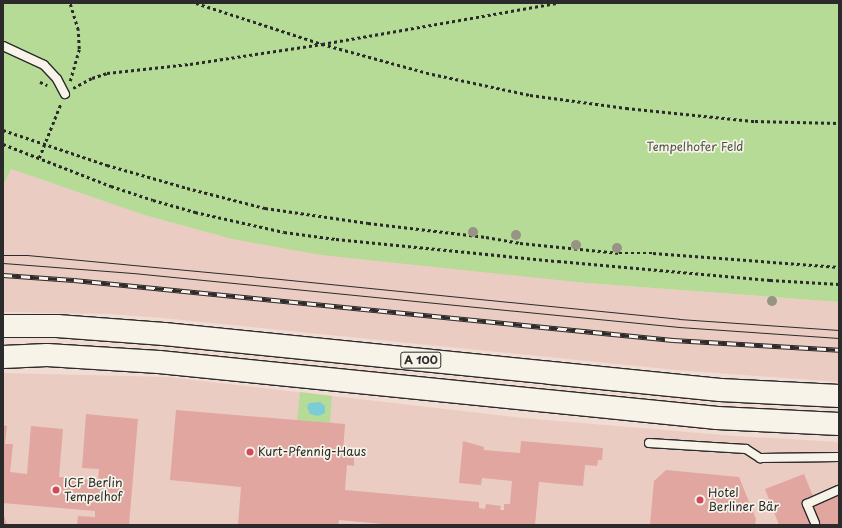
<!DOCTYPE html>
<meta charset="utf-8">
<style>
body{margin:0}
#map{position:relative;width:842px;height:528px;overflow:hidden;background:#f0dcd2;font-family:"Playpen Sans",sans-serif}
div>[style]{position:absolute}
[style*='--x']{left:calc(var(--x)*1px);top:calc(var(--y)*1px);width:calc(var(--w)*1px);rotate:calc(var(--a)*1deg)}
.built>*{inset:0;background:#ebccc3}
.green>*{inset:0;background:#b6db96}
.water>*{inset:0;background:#7bccd5}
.building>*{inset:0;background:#e0a69f}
.path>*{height:2.5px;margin-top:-1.25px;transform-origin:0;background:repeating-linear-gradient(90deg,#2b2b2b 0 3px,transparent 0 6px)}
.roads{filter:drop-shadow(1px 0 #2b2b2b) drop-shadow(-1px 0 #2b2b2b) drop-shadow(0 1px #2b2b2b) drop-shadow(0 -1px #2b2b2b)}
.service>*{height:8px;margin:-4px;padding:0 4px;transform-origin:4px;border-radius:4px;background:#f7f3e8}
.motorway>*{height:22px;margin:-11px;padding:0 11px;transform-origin:11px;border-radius:11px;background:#f7f3e8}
.tram>*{height:1px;margin:-0.5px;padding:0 0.5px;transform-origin:0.5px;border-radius:0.5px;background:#2b2b2b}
.rail>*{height:4.5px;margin-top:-2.25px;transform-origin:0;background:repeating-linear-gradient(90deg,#f7f3e8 0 9px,#2b2b2b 0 18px);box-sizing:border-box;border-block:1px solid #2b2b2b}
.trees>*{width:10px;height:10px;margin:-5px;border-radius:50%;background:#979385}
.dots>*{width:11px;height:11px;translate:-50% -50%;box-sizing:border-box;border:2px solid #f7f3e8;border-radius:50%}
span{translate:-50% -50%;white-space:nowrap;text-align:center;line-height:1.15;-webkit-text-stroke:3.5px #f7f3e8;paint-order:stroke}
.shield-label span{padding:1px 3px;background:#f7f3e8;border:1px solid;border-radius:3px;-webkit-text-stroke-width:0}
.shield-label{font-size:11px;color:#2b2b2b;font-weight:700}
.park-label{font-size:12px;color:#4e5746}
.poi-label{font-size:12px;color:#2b2b2b}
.left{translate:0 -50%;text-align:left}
.frame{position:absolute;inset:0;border:4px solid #2b2b2b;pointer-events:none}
</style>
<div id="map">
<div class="built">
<div style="clip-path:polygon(11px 169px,144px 215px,232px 239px,586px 283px,839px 302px,839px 382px,676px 370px,163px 318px,109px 314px,3px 312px,3px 186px)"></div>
<div style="clip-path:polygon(3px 373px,168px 377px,523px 418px,735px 436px,839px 442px,839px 525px,3px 525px)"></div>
</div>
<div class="green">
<div style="clip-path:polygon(3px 3px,839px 3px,839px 302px,586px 283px,321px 255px,232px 239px,144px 215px,11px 169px,3px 186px)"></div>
<div style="clip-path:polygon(300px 392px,332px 396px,330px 423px,297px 420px)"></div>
</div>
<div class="water">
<div style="clip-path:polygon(320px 402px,325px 406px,325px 413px,318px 416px,310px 414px,307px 407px,309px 403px)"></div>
</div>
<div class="building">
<div style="clip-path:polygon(176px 410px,345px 424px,343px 453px,354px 454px,354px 466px,347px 465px,345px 490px,479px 502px,479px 508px,485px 509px,486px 504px,501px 506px,500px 510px,504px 510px,504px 504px,510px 504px,512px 481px,482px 478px,481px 485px,459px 483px,463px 441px,484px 447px,484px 450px,520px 453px,521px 441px,603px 448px,602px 460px,598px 460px,597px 466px,585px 465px,583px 486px,539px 482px,535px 525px,394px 525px,339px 520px,338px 525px,238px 525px,241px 487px,170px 480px)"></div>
<div style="clip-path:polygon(86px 414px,138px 419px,129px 525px,77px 525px,78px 516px,95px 517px,95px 511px,3px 503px,3px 425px,7px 426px,5px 444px,13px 444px,10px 472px,27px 474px,31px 426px,63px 429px,59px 477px,98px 480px,99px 469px,82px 468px)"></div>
<div style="clip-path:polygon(666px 470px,739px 477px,756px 519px,755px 525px,650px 525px,654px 481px)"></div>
<div style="clip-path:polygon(804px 474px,813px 496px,839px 486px,839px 525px,779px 525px,765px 489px)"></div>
<div style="clip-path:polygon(3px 512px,7px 525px,3px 525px)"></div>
</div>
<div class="path">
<div style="--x:196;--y:3;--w:133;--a:18"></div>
<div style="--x:322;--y:44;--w:114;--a:15.3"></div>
<div style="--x:432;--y:74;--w:100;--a:12.1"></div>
<div style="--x:530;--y:95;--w:97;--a:7.7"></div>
<div style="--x:626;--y:108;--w:130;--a:5.8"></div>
<div style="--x:755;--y:121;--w:84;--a:1.4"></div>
<div style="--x:70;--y:81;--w:33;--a:-74"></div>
<div style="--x:79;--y:49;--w:19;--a:-93"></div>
<div style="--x:78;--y:30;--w:28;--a:-107"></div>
<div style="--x:40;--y:82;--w:8;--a:23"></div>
<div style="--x:73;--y:88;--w:21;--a:-28"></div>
<div style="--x:92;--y:78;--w:16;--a:-18"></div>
<div style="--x:107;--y:73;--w:83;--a:-6.2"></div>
<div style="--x:190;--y:64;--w:134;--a:-8.6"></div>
<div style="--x:322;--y:44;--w:238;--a:-9.9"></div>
<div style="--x:3;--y:130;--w:110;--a:18.6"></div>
<div style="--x:107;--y:165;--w:83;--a:16"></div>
<div style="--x:187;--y:188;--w:81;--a:14.4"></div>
<div style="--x:265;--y:208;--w:104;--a:8.3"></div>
<div style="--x:368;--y:223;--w:119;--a:6.8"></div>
<div style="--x:486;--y:237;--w:35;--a:10"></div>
<div style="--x:520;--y:243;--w:100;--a:5.8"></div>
<div style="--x:619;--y:253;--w:34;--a:0"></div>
<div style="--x:653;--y:253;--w:187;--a:4.3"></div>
<div style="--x:3;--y:144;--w:116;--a:21.3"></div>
<div style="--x:111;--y:186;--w:44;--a:18.4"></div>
<div style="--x:153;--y:200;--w:44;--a:15.9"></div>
<div style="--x:195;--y:212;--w:91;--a:12.7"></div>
<div style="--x:284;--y:232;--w:52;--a:7.7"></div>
<div style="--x:336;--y:239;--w:223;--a:5.7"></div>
<div style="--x:558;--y:261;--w:213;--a:5.1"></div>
<div style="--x:770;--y:280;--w:69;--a:3.3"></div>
<div style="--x:39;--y:158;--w:59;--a:-68.2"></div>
</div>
<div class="roads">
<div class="service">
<div style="--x:3;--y:46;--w:45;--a:24.9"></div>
<div style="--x:44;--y:65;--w:19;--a:47"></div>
<div style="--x:57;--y:79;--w:17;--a:62"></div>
<div style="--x:649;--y:443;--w:97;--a:3.5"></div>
<div style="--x:746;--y:449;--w:17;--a:33"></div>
<div style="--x:760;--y:458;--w:79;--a:-0.7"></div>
<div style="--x:815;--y:523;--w:21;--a:-113"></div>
<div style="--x:807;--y:504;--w:35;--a:-24"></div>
</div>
<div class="motorway">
<div style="--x:3;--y:326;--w:54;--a:0"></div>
<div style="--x:57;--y:326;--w:107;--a:4.3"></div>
<div style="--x:164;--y:334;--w:559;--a:5.75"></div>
<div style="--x:720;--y:390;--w:119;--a:2.9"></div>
<div style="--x:3;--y:357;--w:44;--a:-2.6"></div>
<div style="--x:47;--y:355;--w:112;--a:3.6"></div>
<div style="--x:159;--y:362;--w:561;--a:5.73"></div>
<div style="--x:717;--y:418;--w:122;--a:2.8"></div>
</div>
</div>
<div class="tram">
<div style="--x:3;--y:255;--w:24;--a:0"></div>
<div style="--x:27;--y:255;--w:244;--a:5.4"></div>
<div style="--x:270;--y:278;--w:411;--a:5.7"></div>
<div style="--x:679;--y:319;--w:160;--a:3.9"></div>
<div style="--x:3;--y:263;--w:130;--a:4.4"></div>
<div style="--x:133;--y:273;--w:549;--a:5.65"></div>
<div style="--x:679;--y:327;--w:160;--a:3.9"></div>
</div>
<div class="rail">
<div style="--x:3;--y:275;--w:71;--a:4"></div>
<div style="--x:74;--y:280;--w:602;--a:5.72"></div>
<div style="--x:673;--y:340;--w:166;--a:3.4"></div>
</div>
<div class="trees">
<div style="left:473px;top:232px"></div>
<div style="left:516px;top:235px"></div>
<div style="left:576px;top:245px"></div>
<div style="left:617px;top:248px"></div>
<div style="left:772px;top:301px"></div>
</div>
<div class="dots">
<div style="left:250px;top:452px;background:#d1495b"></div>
<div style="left:56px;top:490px;background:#d1495b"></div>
<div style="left:700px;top:500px;background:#d1495b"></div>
</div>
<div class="shield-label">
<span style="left:421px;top:360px">A 100</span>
</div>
<div class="park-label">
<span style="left:695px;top:147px">Tempelhofer Feld</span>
</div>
<div class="poi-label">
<span class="left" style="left:258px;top:452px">Kurt-Pfennig-Haus</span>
<span class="left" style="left:64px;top:490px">ICF Berlin<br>Tempelhof</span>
<span class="left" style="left:708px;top:500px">Hotel<br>Berliner Bär</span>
</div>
<div class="frame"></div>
</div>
